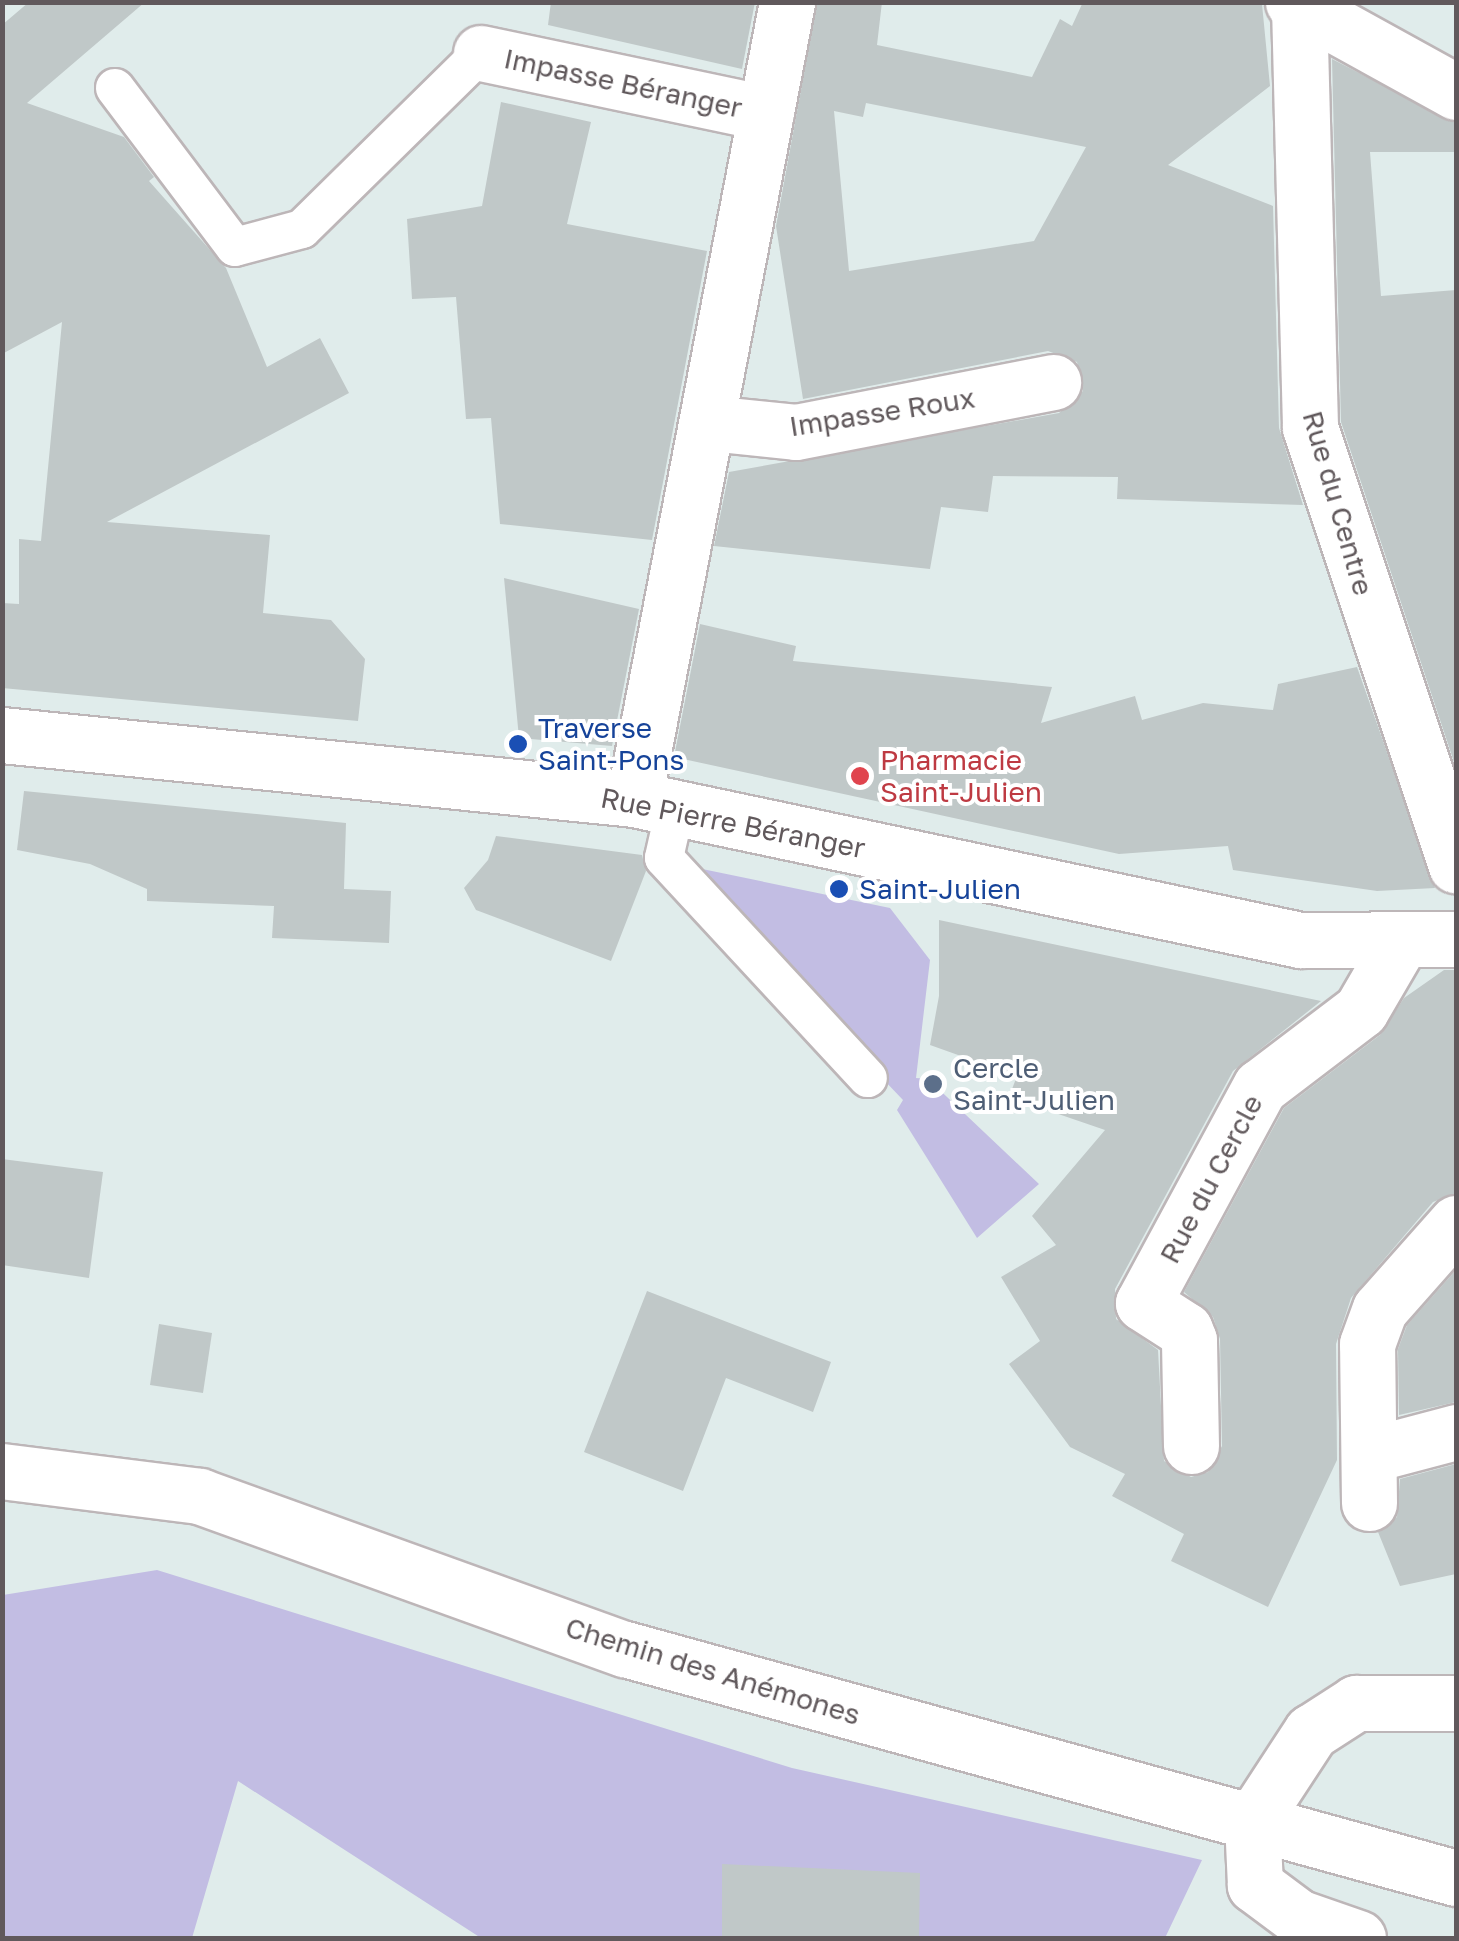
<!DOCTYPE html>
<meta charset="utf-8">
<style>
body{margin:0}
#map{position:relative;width:1459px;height:1941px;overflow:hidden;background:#e0eceb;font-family:"Golos Text",sans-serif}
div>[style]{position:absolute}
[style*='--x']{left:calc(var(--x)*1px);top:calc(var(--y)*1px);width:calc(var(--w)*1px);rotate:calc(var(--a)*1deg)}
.green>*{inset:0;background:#c2bde3}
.building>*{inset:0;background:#c0c8c8}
.roads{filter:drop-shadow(2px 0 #bdb6b8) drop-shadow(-2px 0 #bdb6b8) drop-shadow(0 2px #bdb6b8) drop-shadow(0 -2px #bdb6b8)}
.lane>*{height:38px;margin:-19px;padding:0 19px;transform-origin:19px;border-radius:19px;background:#fff}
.street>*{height:55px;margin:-27.5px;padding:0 27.5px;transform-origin:27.5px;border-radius:27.5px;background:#fff}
.secondary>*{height:55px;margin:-27.5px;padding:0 27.5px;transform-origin:27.5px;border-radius:27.5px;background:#fff}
.dots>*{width:28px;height:28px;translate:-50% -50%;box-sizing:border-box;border:5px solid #fff;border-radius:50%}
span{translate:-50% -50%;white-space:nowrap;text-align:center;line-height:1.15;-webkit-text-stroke:8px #fff;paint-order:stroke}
.street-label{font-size:28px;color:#61595c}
.transit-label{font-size:28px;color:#164399}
.left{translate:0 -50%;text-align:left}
.health-label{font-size:28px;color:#be3a42}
.service-label{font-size:28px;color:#4e5e75}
.frame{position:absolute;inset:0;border:5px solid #61595c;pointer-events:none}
</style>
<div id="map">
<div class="green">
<div style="clip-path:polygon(678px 864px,890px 908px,930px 960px,916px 1078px,928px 1079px,1039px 1184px,977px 1238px,897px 1110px,903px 1100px)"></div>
<div style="clip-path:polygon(157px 1570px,792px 1768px,1202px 1860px,1165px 1938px,481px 1938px,238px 1781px,192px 1938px,3px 1938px,3px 1595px)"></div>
</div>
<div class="building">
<div style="clip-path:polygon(29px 2px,145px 2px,27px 103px,124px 137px,154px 177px,149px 181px,226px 268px,267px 367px,320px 338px,349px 393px,107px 522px,270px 535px,263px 613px,331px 620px,365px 659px,358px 721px,2px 688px,2px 603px,19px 604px,19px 539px,41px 541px,62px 322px,2px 354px,2px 25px)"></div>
<div style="clip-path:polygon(551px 2px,755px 2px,742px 69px,548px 25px)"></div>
<div style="clip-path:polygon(evenodd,817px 2px,882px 2px,877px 45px,1032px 77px,1060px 19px,1072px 26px,1083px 2px,1262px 4px,1270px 86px,1168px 165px,1273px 206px,1279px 428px,1303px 505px,1117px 499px,1118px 477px,993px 476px,988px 512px,941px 507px,930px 569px,714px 546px,729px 472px,1059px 413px,1083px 391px,1077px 362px,1048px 351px,803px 399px,776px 226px,817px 2px,866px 103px,1086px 147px,1034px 241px,849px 271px,834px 111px,863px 117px,866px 103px)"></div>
<div style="clip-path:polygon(1332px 59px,1456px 123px,1456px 152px,1370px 152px,1381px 296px,1456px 290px,1456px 768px,1341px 422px)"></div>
<div style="clip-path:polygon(501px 102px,591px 122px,567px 224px,707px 251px,652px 540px,500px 524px,491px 418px,466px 419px,456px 297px,412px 299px,407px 219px,482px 206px)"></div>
<div style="clip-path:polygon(504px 578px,639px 609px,612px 746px,519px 738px)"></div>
<div style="clip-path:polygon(700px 624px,796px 646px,793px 661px,1052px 687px,1041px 723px,1135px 696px,1142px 720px,1203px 703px,1273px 710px,1278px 684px,1357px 667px,1435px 888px,1377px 891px,1233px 870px,1228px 846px,1119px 854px,674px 757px)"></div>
<div style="clip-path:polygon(24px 791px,346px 823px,344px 889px,391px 891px,389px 943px,272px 938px,274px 906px,147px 901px,147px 889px,90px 864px,17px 850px)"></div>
<div style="clip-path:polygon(496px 836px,642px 855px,646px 871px,611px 961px,476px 910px,464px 888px,488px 860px)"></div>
<div style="clip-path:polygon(939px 920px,1321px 1001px,1233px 1071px,1115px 1289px,1116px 1319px,1158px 1350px,1164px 1461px,1191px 1477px,1208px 1472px,1222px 1446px,1220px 1339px,1213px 1317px,1184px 1292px,1284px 1108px,1380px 1035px,1404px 998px,1444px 970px,1456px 970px,1456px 1193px,1433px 1202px,1351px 1298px,1336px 1344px,1337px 1460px,1268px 1607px,1171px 1561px,1184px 1534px,1112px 1496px,1125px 1474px,1070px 1447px,1009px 1364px,1040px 1341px,1001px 1277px,1056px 1245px,1032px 1216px,1105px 1130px,1009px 1097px,1017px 1076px,930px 1045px,939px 996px)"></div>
<div style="clip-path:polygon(2px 1159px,103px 1172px,89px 1278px,2px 1265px)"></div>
<div style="clip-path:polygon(1456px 1270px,1456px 1402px,1399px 1415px,1398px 1349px,1407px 1325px)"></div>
<div style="clip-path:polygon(647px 1291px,831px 1362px,813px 1412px,726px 1378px,683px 1491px,584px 1452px)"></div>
<div style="clip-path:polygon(159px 1324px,212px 1333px,203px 1393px,150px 1385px)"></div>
<div style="clip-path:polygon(1456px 1464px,1456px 1574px,1400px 1586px,1378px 1532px,1397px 1517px,1400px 1479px)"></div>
<div style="clip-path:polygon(722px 1864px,920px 1873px,919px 1938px,722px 1938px)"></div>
</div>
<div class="roads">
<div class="lane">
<div style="--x:115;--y:88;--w:199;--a:53"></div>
<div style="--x:235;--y:247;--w:69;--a:-15"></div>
<div style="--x:302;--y:229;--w:251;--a:-44.5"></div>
<div style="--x:675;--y:809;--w:50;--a:102.7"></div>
<div style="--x:664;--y:858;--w:300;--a:47.2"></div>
</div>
<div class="street">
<div style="--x:1293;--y:2;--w:186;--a:28.9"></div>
<div style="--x:1299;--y:6;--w:421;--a:88.5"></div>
<div style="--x:1310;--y:427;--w:462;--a:71.6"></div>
<div style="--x:481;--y:53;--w:291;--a:11.9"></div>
<div style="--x:709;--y:423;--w:87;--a:5.9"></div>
<div style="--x:796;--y:432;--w:262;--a:-11"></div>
<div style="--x:634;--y:799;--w:812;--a:-79.13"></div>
<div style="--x:1191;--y:1446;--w:106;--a:-91.1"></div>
<div style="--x:1189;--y:1340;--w:11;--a:-112"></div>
<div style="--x:1185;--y:1330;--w:50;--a:-147.3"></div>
<div style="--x:1143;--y:1303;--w:246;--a:-61.6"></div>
<div style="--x:1260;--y:1087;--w:127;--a:-37.3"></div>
<div style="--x:1361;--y:1010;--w:78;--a:-59.8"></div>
<div style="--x:1369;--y:1455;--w:90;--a:-14.8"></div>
<div style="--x:2;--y:1471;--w:199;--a:7.2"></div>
<div style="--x:199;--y:1496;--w:453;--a:19.8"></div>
<div style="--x:625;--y:1649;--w:862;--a:15.41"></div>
<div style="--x:1369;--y:1503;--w:159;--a:-90.7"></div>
<div style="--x:1367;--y:1344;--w:37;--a:-70"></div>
<div style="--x:1380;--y:1309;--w:115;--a:-48.5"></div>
<div style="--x:1358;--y:1938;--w:64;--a:-160.7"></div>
<div style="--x:1298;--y:1917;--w:54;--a:-143.3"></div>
<div style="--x:1255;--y:1885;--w:63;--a:-92.7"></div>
<div style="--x:1252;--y:1822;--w:108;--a:-56.8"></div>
<div style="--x:1311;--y:1732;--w:54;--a:-32.8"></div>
<div style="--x:1356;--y:1703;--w:100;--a:0"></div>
</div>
<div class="secondary">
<div style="--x:2;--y:735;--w:635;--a:5.78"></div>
<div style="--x:634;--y:799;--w:681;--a:11.95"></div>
<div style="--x:1300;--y:940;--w:156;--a:-0.4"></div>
</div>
</div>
<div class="dots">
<div style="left:518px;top:744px;background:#1a4fb4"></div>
<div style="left:860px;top:776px;background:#e0444e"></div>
<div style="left:839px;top:889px;background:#1a4fb4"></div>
<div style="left:933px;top:1084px;background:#5c6f8a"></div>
</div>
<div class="street-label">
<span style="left:623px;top:83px;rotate:12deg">Impasse Béranger</span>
<span style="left:882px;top:412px;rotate:-9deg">Impasse Roux</span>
<span style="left:1338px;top:503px;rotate:74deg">Rue du Centre</span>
<span style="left:733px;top:823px;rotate:11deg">Rue Pierre Béranger</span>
<span style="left:1211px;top:1179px;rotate:-62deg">Rue du Cercle</span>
<span style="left:713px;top:1671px;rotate:17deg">Chemin des Anémones</span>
</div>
<div class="transit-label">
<span class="left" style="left:538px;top:744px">Traverse<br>Saint-Pons</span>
<span class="left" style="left:859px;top:889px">Saint-Julien</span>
</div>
<div class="health-label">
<span class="left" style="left:880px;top:776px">Pharmacie<br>Saint-Julien</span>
</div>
<div class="service-label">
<span class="left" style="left:953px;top:1084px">Cercle<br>Saint-Julien</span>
</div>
<div class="frame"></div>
</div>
